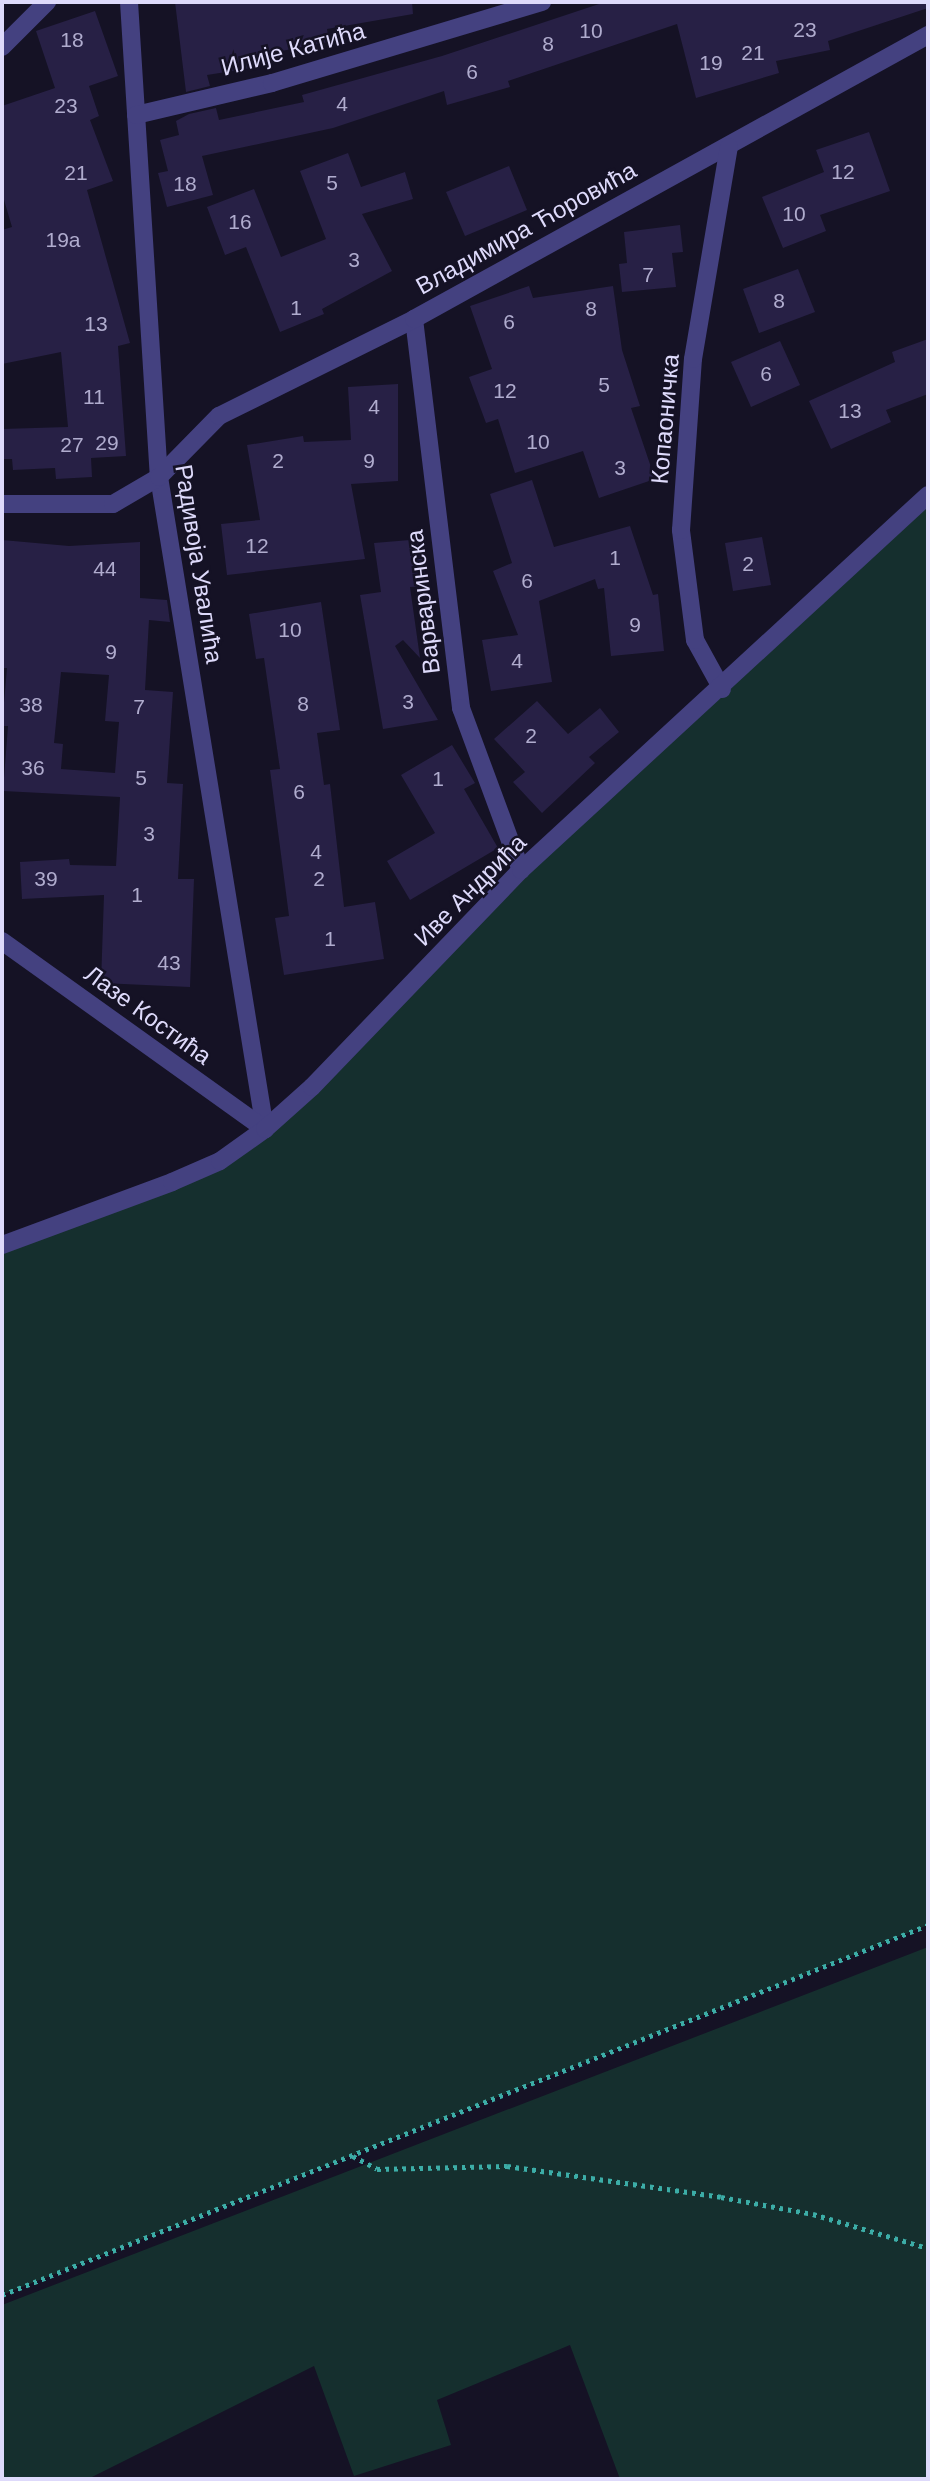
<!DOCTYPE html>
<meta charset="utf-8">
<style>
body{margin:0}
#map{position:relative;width:930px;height:2481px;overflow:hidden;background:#151225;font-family:Arial,sans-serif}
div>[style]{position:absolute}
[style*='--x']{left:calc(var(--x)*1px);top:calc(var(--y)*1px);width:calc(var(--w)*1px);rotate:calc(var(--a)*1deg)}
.green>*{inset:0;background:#152f2e}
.building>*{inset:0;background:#272045}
.path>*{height:4.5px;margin-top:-2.25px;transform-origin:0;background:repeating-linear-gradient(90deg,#3cada7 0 3.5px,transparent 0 8.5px)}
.minor>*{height:18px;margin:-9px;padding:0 9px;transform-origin:9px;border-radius:9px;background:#444180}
.tertiary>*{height:18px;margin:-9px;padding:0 9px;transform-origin:9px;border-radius:9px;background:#444180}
span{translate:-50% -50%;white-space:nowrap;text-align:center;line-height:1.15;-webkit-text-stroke:5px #151225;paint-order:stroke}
.number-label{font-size:21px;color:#b0acce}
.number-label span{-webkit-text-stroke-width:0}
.street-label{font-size:24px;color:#dedafb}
.frame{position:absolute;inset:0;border:4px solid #dedafb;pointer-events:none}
</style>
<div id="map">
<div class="green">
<div style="clip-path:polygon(928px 495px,928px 1925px,2px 2295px,2px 1245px,172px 1182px,265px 1129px,521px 870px)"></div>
<div style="clip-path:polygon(928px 1947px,928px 2479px,620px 2479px,570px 2345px,437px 2400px,451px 2445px,354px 2476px,314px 2366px,88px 2479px,2px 2479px,2px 2305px)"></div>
</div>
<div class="building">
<div style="clip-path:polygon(175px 2px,412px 2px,413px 14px,327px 29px,329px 42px,255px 56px,257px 67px,207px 75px,210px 86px,186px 92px)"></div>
<div style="clip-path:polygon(605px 2px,928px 2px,928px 8px,828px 41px,830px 50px,776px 61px,779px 73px,696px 98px,677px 24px,508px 81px,510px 87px,447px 105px,444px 91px,333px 128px,202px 156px,213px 195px,167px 207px,158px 173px,168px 171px,160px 140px,179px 135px,176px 121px,189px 114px,216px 108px,219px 120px,304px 102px,302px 95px,442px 56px)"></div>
<div style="clip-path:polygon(95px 11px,118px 76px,89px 86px,99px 116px,90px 120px,113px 181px,87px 190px,130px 343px,118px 346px,126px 456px,91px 458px,92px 477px,56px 479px,55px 468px,13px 470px,12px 459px,2px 459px,2px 429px,68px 427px,61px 352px,2px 364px,2px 230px,12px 227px,2px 193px,2px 106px,55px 88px,36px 31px)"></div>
<div style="clip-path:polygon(869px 132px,890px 191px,820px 215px,826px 231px,783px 248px,762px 197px,824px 172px,816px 150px)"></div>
<div style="clip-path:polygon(348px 153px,361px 187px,405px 172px,413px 199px,362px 214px,392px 271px,322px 309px,324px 314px,280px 332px,246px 247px,225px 255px,207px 207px,254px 189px,281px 257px,326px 239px,300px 171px)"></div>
<div style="clip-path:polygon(509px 166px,527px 210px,465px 236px,446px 192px)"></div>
<div style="clip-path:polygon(680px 225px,683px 252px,672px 253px,676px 287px,622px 292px,619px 264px,627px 263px,624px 232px)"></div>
<div style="clip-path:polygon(798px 269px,815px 312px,759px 333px,743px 289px)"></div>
<div style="clip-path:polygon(529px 286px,533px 298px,613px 286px,622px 350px,640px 406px,631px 408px,655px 479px,599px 498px,583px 451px,515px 473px,498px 419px,486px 423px,469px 377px,492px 369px,470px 306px)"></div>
<div style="clip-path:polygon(928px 339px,928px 394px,886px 410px,891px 422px,831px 449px,809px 401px,895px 362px,892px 352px)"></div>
<div style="clip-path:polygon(780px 341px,800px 385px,751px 407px,731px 362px)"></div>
<div style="clip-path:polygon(398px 384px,398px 481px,351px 484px,365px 559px,227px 575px,221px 524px,260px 520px,247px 445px,303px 436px,304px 442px,351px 440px,348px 387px)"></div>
<div style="clip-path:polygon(532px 480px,554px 547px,630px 526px,653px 595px,658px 594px,664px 651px,611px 656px,604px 588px,598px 589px,595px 579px,539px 601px,552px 682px,491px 691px,482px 640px,518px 635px,493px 571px,512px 563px,490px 494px)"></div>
<div style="clip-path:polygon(762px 537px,771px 585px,733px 591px,725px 543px)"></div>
<div style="clip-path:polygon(422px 539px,426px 586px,410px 587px,420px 658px,403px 640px,395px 646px,438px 720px,383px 729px,360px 595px,381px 592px,374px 543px)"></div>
<div style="clip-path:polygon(evenodd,2px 540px,69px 546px,140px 542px,140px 598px,167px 600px,170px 622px,149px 620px,145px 690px,173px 692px,167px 783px,183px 784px,178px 879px,194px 879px,190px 987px,101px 983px,104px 895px,22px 899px,20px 862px,69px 859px,70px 865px,116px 866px,120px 797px,3px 791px,8px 726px,2px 726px,7px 668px,2px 668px,2px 540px,61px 672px,109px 675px,105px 721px,119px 722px,115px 773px,61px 769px,63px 744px,54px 743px,61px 672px)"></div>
<div style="clip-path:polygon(321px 602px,340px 730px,317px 733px,324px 785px,330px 784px,344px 907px,375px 902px,384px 959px,284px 975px,275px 918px,289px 916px,270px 770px,280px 769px,264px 658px,256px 659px,249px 614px)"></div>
<div style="clip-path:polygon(537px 701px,568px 734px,600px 708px,619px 732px,589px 757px,595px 763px,542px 813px,513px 782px,525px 772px,494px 739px)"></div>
<div style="clip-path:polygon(452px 745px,475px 783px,464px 789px,498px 848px,410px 900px,387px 861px,435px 833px,401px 775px)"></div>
</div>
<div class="path">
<div style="--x:353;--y:2156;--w:27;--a:28"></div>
<div style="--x:377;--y:2169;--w:130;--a:-1.3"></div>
<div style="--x:507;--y:2166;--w:216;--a:8.2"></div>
<div style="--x:721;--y:2197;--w:94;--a:10.5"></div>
<div style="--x:813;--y:2214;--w:120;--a:16.5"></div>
<div style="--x:2;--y:2295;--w:997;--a:-21.78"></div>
</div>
<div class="minor">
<div style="--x:129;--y:2;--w:476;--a:86.4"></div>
<div style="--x:159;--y:477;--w:661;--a:80.77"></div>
<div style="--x:2;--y:47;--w:64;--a:-45"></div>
<div style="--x:136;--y:115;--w:140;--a:-13.2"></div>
<div style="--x:272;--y:83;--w:282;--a:-16.7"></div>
<div style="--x:414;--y:319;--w:392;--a:83.1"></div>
<div style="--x:461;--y:708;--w:173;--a:69.7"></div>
<div style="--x:2;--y:504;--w:111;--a:0"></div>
<div style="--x:113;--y:504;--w:53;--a:-30.4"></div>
<div style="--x:159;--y:477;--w:86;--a:-45.5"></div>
<div style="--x:219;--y:416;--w:218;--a:-26.4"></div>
<div style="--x:414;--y:319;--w:587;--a:-28.92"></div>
<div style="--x:722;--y:689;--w:56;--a:-118.9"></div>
<div style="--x:695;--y:640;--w:111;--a:-97.3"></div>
<div style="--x:681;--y:530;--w:171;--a:-86"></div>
<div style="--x:693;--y:359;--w:215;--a:-80.4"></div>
<div style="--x:2;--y:941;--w:323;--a:35.6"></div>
</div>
<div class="tertiary">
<div style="--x:2;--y:1245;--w:181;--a:-20.3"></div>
<div style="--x:172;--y:1182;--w:52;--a:-23.6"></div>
<div style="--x:220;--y:1161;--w:55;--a:-35.4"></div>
<div style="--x:265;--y:1129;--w:63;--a:-41.8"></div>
<div style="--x:312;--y:1087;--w:301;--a:-46.1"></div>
<div style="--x:521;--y:870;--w:553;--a:-42.66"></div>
</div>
<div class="number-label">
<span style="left:805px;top:30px">23</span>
<span style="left:591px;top:31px">10</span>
<span style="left:72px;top:40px">18</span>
<span style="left:548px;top:44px">8</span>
<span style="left:753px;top:53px">21</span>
<span style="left:711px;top:63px">19</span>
<span style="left:472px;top:72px">6</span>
<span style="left:342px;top:104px">4</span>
<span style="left:66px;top:106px">23</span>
<span style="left:843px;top:172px">12</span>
<span style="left:76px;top:173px">21</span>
<span style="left:332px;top:183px">5</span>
<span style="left:185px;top:184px">18</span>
<span style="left:794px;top:214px">10</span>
<span style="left:240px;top:222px">16</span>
<span style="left:63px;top:240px">19a</span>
<span style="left:354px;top:260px">3</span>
<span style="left:648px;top:275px">7</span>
<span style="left:779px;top:301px">8</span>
<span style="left:296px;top:308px">1</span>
<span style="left:591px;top:309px">8</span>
<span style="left:509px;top:322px">6</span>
<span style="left:96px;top:324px">13</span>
<span style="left:766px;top:374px">6</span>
<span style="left:604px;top:385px">5</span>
<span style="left:505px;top:391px">12</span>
<span style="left:94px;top:397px">11</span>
<span style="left:374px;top:407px">4</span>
<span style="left:850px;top:411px">13</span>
<span style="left:538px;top:442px">10</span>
<span style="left:107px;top:443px">29</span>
<span style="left:72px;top:445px">27</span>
<span style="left:278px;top:461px">2</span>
<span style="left:369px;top:461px">9</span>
<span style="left:620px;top:468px">3</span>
<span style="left:257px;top:546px">12</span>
<span style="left:615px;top:558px">1</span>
<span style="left:748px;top:564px">2</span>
<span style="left:105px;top:569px">44</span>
<span style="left:527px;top:581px">6</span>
<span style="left:635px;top:625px">9</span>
<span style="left:290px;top:630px">10</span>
<span style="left:111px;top:652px">9</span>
<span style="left:517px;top:661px">4</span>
<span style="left:408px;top:702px">3</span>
<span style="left:303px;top:704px">8</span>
<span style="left:31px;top:705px">38</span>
<span style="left:139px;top:707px">7</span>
<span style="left:531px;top:736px">2</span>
<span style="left:33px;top:768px">36</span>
<span style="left:141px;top:778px">5</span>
<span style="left:438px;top:779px">1</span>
<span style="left:299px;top:792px">6</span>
<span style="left:149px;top:834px">3</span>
<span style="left:316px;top:852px">4</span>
<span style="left:46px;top:879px">39</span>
<span style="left:319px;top:879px">2</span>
<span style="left:137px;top:895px">1</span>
<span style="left:330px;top:939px">1</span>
<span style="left:169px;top:963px">43</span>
</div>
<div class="street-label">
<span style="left:293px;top:49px;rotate:-15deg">Илије Катића</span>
<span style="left:526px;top:228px;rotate:-29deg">Владимира Ћоровића</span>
<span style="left:665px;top:419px;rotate:-85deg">Копаоничка</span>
<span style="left:199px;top:564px;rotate:81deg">Радивоја Увалића</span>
<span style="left:423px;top:602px;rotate:-97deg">Варваринска</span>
<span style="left:470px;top:890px;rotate:-45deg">Иве Андрића</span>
<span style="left:148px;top:1015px;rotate:36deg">Лазе Костића</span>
</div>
<div class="frame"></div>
</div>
